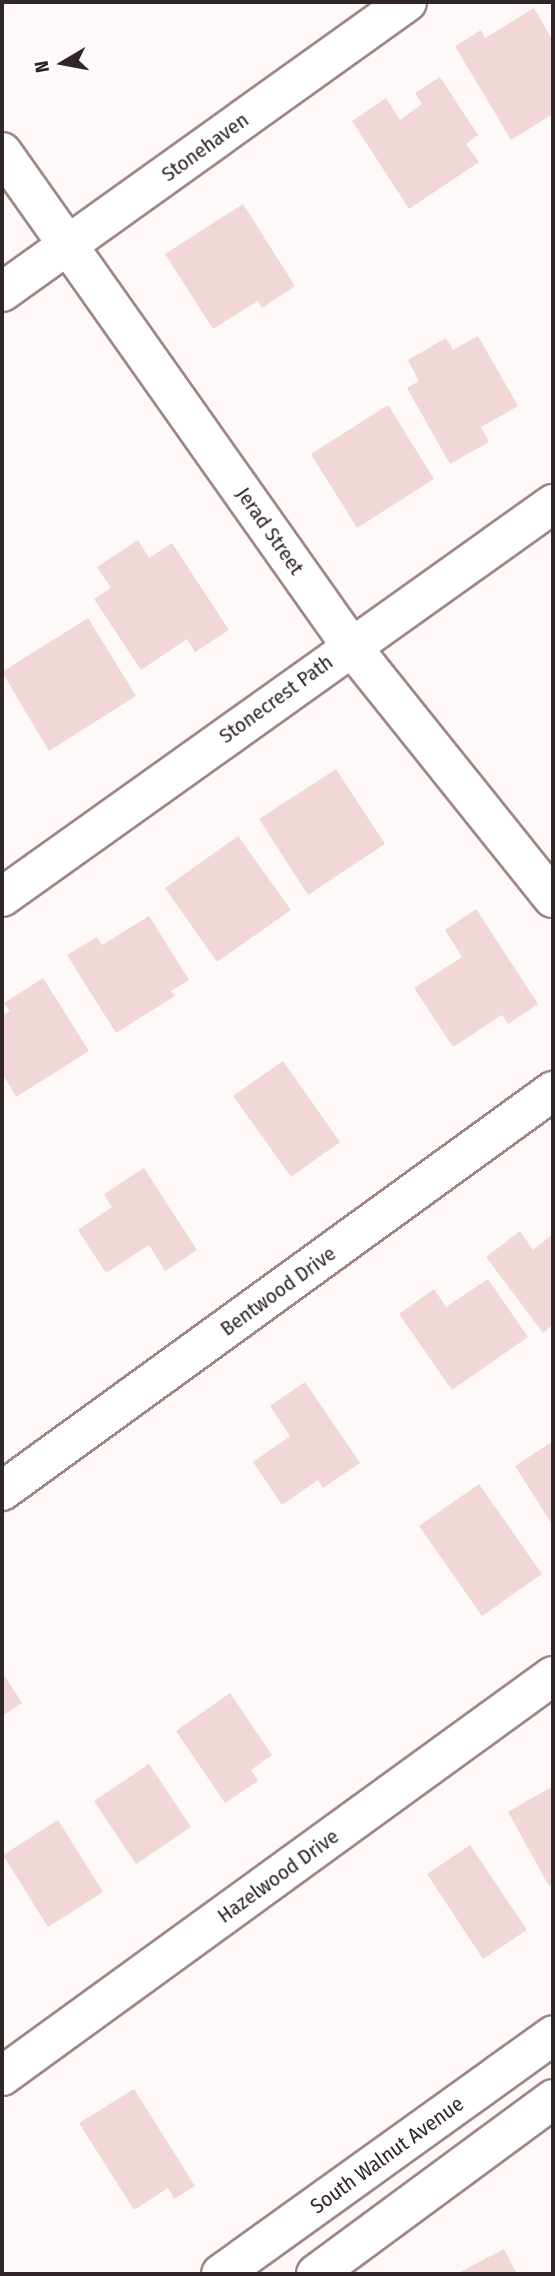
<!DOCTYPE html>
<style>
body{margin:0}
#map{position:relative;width:555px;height:2276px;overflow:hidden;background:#fef8f8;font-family:"Fira Sans Condensed",sans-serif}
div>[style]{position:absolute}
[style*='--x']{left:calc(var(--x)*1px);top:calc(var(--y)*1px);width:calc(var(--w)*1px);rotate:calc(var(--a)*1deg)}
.building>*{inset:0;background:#f2d7d8}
.roads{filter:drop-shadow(2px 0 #9f8688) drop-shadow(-2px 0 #9f8688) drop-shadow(0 2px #9f8688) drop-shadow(0 -2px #9f8688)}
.minor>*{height:38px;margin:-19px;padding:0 19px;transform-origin:19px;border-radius:19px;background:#fff}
.tertiary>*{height:38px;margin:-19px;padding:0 19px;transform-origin:19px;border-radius:19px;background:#fff}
span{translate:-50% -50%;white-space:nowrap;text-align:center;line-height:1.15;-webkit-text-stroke:5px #fff;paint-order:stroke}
.street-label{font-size:21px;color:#302627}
.frame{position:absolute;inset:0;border:4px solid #302627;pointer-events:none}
.north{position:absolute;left:28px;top:28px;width:70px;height:70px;-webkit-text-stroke:5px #fff;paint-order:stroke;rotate:260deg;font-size:19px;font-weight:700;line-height:28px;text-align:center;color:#302627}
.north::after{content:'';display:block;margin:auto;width:24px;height:32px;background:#302627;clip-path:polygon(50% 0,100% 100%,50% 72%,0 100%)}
</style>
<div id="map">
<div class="building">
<div style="clip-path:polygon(534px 8px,553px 41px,553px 114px,511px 140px,455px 46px,481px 30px,485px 38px)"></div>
<div style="clip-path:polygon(440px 77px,478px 135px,466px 144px,479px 162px,409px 209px,352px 121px,386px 98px,400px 120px,422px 104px,415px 93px)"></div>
<div style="clip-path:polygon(243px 204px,295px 286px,262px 308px,258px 301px,213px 329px,165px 254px)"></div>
<div style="clip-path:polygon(478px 336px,518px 406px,481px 427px,489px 442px,450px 464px,407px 388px,419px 381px,408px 360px,446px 338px,453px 350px)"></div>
<div style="clip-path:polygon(388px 405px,434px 479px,357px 528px,311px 454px)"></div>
<div style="clip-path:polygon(138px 540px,149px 558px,172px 543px,229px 630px,195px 652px,187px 639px,141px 670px,94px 599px,111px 588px,97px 567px)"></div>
<div style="clip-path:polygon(88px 618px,136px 696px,49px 751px,2px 672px)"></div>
<div style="clip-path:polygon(336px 769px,385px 844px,308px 895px,259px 819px)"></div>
<div style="clip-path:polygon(238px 836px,291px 910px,217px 962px,165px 888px)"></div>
<div style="clip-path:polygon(476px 909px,538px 1004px,508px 1024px,502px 1015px,453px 1047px,414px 988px,462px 957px,445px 930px)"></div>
<div style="clip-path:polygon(149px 916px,189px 980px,171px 991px,175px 996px,116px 1033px,67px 955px,97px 937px,102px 945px)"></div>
<div style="clip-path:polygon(43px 978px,89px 1051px,16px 1097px,2px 1073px,2px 1016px,10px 1011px,4px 1003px)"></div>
<div style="clip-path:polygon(283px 1061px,340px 1142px,291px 1177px,233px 1096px)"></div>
<div style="clip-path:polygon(144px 1168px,197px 1250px,165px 1271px,149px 1245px,106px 1273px,78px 1230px,112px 1207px,104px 1194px)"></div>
<div style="clip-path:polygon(520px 1231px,533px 1250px,553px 1234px,553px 1324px,543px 1333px,486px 1257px)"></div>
<div style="clip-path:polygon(488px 1279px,528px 1337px,452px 1390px,399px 1314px,434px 1289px,446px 1307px)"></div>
<div style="clip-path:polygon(305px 1382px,360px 1463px,323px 1488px,318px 1480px,282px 1505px,253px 1462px,290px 1436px,270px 1406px)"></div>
<div style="clip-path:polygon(553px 1441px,553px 1526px,515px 1466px)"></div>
<div style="clip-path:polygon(479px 1484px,542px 1574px,482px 1616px,419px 1526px)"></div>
<div style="clip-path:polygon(2px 1672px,22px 1703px,2px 1716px)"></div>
<div style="clip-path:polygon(230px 1693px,272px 1755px,251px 1770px,258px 1781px,225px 1803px,176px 1731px)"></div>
<div style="clip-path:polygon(149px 1764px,191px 1827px,136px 1864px,94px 1801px)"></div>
<div style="clip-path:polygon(553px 1786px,553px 1883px,549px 1886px,508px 1812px)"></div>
<div style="clip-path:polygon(58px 1820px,103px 1892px,48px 1927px,3px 1855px)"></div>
<div style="clip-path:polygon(470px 1845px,527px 1930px,483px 1959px,427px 1874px)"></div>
<div style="clip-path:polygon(134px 2089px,195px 2186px,174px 2199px,168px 2188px,134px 2210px,79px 2123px)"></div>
<div style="clip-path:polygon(504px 2249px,517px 2274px,456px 2274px)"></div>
</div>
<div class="roads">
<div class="minor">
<div style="--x:2;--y:152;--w:605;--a:54.76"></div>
<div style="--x:351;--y:646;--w:323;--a:51.3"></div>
<div style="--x:2;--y:292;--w:498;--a:-35.6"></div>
<div style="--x:2;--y:897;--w:677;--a:-35.5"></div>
<div style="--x:2;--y:1491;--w:681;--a:-35.98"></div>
<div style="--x:2;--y:2076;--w:681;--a:-35.98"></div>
</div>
<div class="tertiary">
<div style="--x:221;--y:2274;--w:409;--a:-35.7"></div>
<div style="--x:316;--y:2274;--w:295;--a:-36.4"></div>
</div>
</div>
<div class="street-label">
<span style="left:205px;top:147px;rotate:-36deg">Stonehaven</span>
<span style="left:270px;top:531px;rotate:55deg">Jerad Street</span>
<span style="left:276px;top:699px;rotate:-36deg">Stonecrest Path</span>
<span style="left:278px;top:1291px;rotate:-36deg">Bentwood Drive</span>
<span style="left:278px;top:1876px;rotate:-36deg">Hazelwood Drive</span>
<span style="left:387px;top:2155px;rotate:-36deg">South Walnut Avenue</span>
</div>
<div class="frame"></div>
<div class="north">N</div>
</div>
